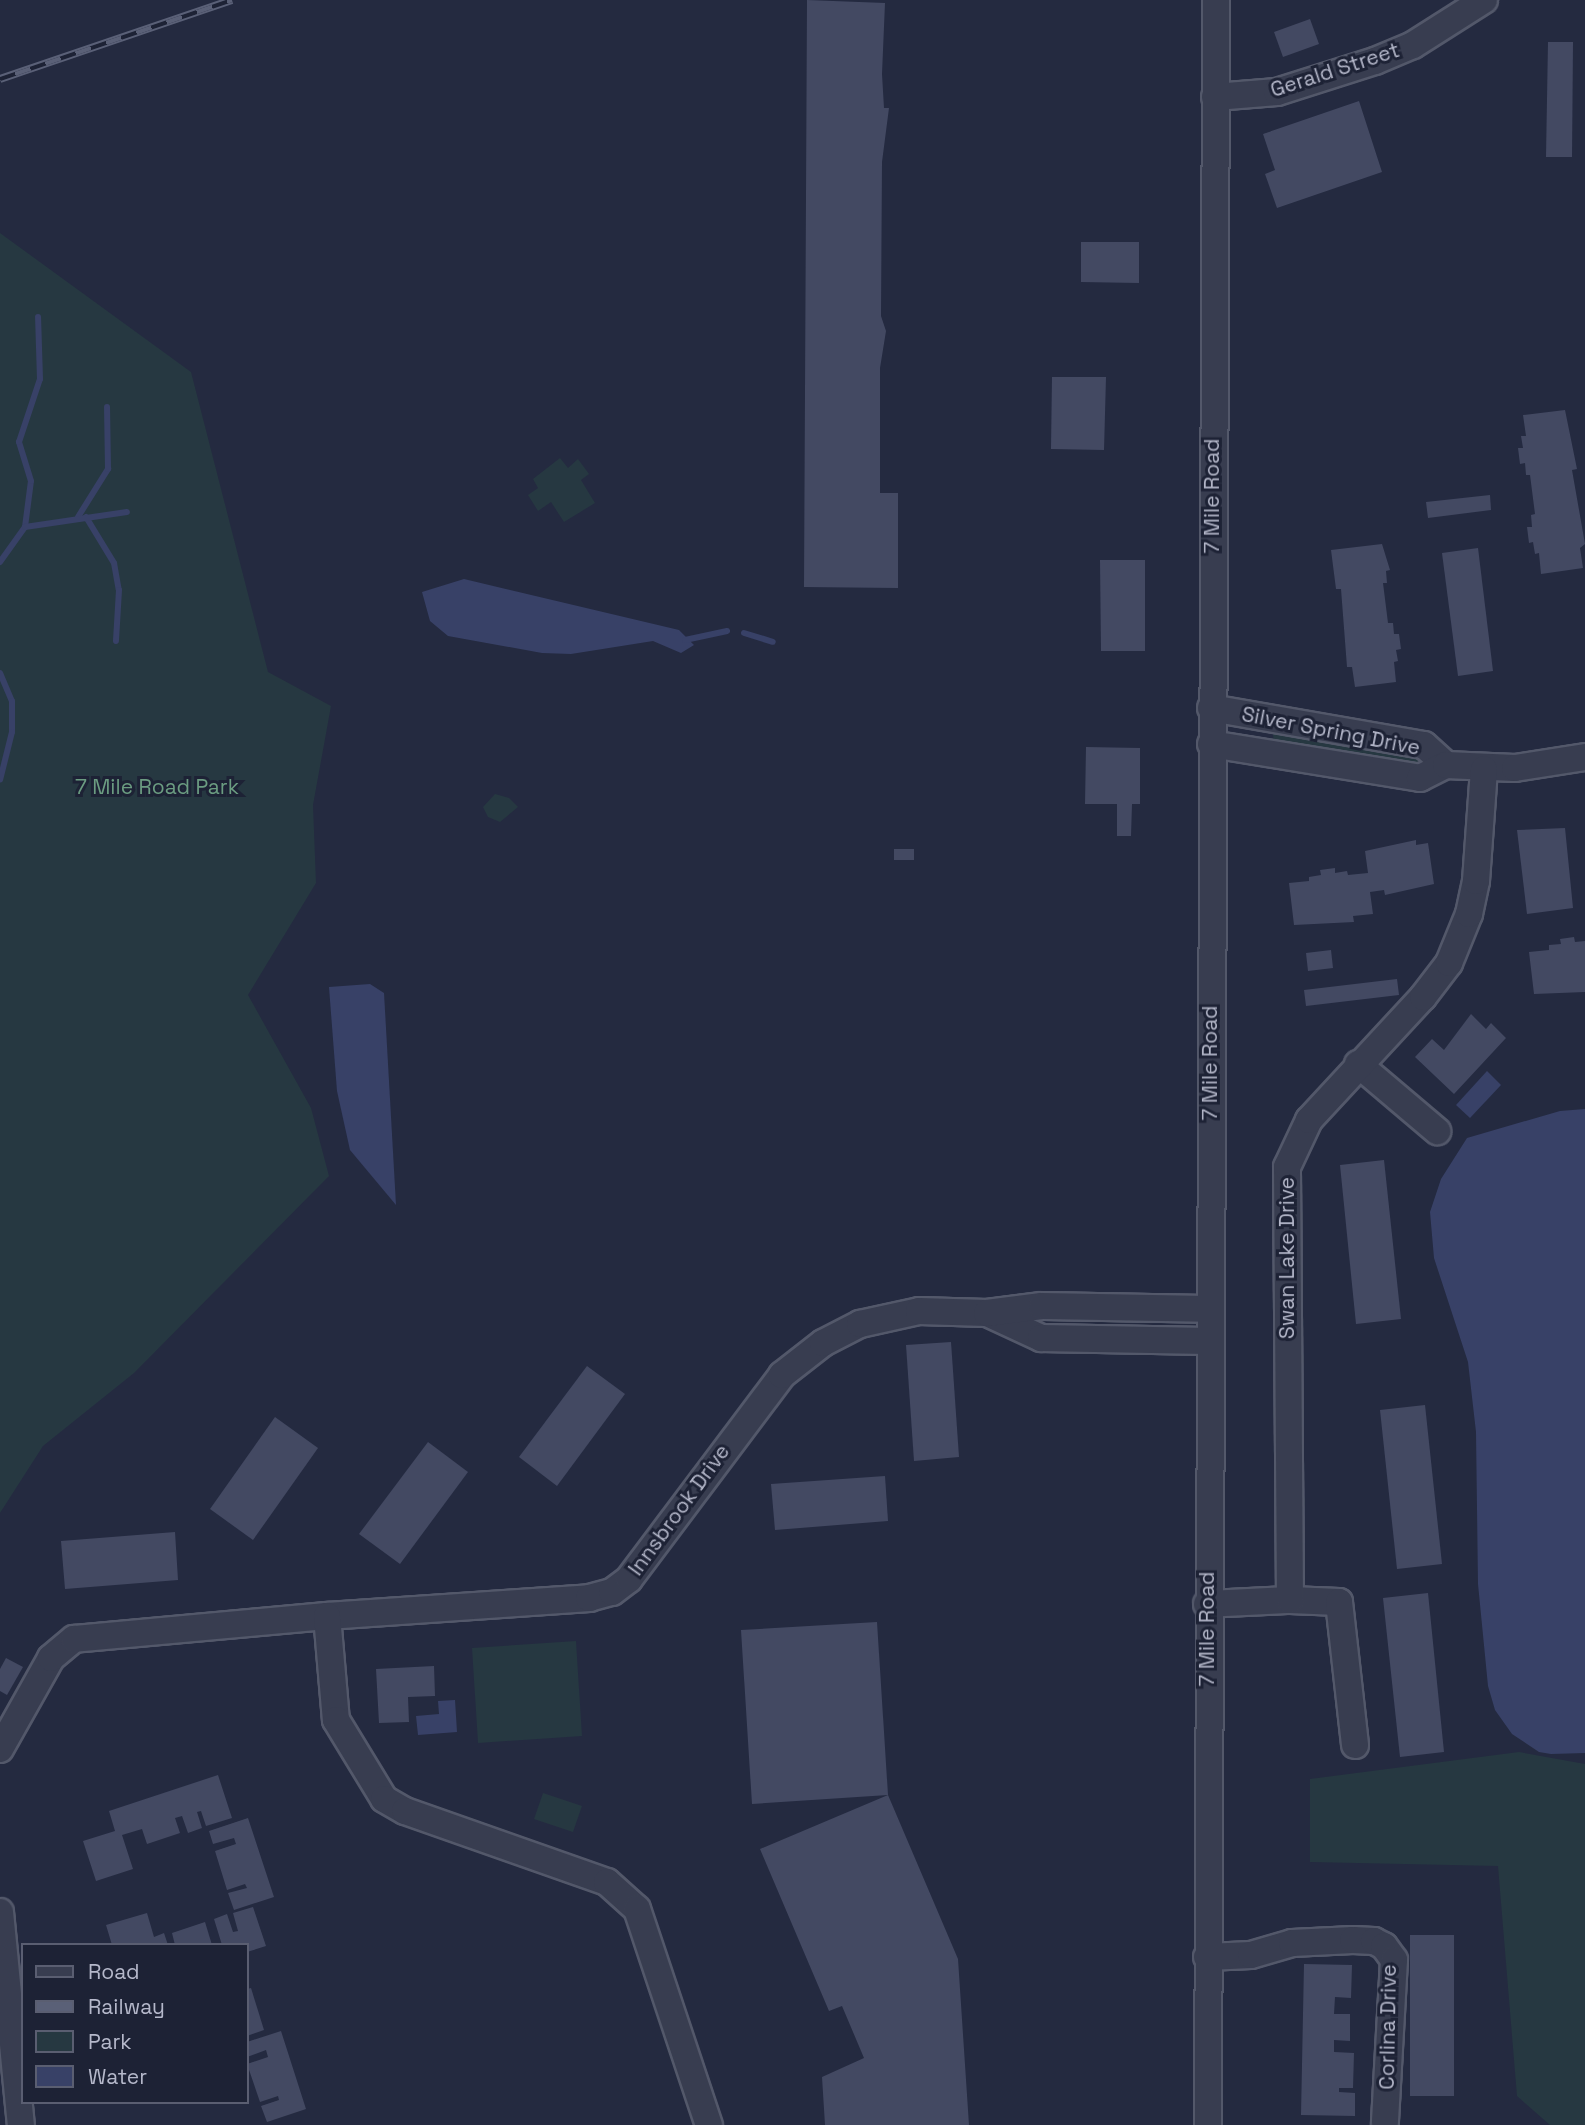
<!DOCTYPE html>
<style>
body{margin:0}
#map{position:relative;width:1585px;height:2125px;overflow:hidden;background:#242a40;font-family:"Space Grotesk",sans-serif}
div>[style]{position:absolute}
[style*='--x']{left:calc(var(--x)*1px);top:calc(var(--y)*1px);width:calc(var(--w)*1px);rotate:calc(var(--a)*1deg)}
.green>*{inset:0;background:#263841}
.water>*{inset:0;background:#384167}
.stream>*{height:6px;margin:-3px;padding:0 3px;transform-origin:3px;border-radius:3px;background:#384167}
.building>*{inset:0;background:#434962}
.roads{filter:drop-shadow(2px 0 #53586a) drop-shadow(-2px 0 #53586a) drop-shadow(0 2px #53586a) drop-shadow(0 -2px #53586a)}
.minor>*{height:26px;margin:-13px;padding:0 13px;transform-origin:13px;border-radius:13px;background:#383d50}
.rail>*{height:8px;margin-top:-4px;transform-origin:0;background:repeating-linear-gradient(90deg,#1d2235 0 16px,#5a6077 0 32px);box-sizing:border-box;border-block:2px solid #5a6077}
span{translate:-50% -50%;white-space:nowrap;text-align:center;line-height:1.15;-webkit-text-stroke:6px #1d2235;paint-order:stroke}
.street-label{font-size:21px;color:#b5b8ca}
.park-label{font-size:21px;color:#6b9c81}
.legend{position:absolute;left:21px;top:1943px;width:228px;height:161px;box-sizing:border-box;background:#1d2235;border:2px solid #5a5e71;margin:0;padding:9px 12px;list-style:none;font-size:21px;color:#b5b8ca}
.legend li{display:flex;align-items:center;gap:14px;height:35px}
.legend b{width:35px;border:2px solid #5a5e71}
</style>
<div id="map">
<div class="green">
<div style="clip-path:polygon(0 233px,191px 372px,268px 672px,331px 706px,313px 805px,316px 883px,248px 995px,311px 1108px,329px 1176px,134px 1373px,43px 1446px,0 1513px)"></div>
<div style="clip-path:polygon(560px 458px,568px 468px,578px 459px,589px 474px,581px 480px,595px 503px,564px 522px,551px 502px,538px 511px,528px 495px,538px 488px,533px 479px)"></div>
<div style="clip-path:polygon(1272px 728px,1425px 756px,1423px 766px,1274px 742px)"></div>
<div style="clip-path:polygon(495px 794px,509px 798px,518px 807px,500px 822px,488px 817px,483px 807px)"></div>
<div style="clip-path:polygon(576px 1641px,582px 1736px,478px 1743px,472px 1648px)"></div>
<div style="clip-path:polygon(1519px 1752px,1585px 1764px,1585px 2125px,1550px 2125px,1517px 2096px,1498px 1866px,1310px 1862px,1310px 1779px)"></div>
<div style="clip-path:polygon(543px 1793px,582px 1806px,573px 1832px,534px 1819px)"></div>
</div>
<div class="water">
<div style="clip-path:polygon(464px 579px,679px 630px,694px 645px,681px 653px,653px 641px,571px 654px,542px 653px,448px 636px,430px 621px,422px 592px)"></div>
<div style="clip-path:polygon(370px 984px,384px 993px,396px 1205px,350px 1150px,337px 1091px,329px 987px)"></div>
<div style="clip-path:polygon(1487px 1071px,1501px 1085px,1470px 1118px,1456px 1105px)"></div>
<div style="clip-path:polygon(1585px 1109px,1585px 1753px,1551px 1754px,1539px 1752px,1512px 1734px,1495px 1710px,1488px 1686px,1478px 1584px,1476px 1432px,1468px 1362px,1434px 1258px,1430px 1212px,1441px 1179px,1467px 1138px,1560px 1111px)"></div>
<div style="clip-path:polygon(455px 1700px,457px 1732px,418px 1735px,416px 1716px,439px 1714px,438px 1701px)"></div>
</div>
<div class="stream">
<div style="--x:78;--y:517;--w:57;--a:-58"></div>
<div style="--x:108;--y:469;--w:62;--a:-90.9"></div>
<div style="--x:86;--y:517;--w:54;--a:58.7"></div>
<div style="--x:114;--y:563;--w:27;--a:80"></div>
<div style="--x:119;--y:590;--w:51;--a:93.4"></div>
<div style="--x:25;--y:527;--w:46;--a:-82.6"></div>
<div style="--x:31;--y:481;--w:41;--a:-107.1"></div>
<div style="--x:19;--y:442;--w:66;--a:-71.6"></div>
<div style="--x:40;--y:379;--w:62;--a:-91.8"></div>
<div style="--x:0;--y:562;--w:43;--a:-54.5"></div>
<div style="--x:25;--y:527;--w:103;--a:-8.4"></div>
<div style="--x:744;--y:633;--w:30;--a:17"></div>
<div style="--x:685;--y:640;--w:43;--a:-12.1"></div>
<div style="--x:0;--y:673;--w:30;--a:67"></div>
<div style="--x:12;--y:701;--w:31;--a:90"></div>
<div style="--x:12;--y:732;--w:49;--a:104"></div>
</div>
<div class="building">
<div style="clip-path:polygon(807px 0,885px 3px,882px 74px,884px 108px,889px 108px,882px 162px,881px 316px,886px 331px,880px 368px,880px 493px,898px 493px,898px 588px,804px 587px)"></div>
<div style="clip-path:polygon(1310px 19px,1319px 44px,1283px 57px,1274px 32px)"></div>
<div style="clip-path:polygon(1548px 42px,1573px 42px,1572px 157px,1546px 157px)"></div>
<div style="clip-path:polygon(1359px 101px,1382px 172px,1277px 208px,1265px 174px,1275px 170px,1263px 134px)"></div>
<div style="clip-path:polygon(1081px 242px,1139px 242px,1139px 283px,1081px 282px)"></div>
<div style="clip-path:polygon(1052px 377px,1106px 377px,1104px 450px,1051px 449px)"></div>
<div style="clip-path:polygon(1565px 410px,1577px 469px,1572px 470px,1585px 544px,1580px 548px,1583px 568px,1541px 574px,1539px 553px,1535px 554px,1533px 542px,1529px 543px,1527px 527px,1532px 527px,1531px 515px,1535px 514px,1530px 475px,1526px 475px,1525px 463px,1520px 464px,1518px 448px,1523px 448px,1521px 436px,1526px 436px,1523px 415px)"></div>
<div style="clip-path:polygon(1490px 495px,1491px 510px,1428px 518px,1426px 502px)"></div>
<div style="clip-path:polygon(1382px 544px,1390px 570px,1386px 571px,1387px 583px,1383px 583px,1388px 623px,1393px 623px,1394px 634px,1399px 634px,1401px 649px,1396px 650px,1398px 661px,1394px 662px,1396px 682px,1355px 687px,1352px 667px,1347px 667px,1341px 589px,1336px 589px,1331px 550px)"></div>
<div style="clip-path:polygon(1478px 548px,1493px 671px,1458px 676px,1442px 553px)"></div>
<div style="clip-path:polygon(1100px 560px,1145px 560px,1145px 651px,1101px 651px)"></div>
<div style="clip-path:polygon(1086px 747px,1140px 748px,1140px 804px,1132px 804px,1131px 836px,1117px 836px,1117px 804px,1085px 804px)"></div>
<div style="clip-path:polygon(1565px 828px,1573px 908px,1527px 914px,1517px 830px)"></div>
<div style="clip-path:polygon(1416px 840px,1416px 845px,1428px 843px,1434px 884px,1385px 895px,1384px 890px,1370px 892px,1373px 914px,1353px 916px,1354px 922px,1294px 925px,1289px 883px,1309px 881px,1309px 877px,1321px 875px,1320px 870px,1335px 868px,1335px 873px,1347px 871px,1348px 875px,1368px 873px,1365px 851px)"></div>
<div style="clip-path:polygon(894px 849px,914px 849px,914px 860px,894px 860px)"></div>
<div style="clip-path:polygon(1574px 937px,1575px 942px,1585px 941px,1585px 992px,1534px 994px,1529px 952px,1549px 950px,1549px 945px,1561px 944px,1560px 939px)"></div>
<div style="clip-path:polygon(1331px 950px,1333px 968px,1308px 971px,1306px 953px)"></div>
<div style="clip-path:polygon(1397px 979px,1399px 995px,1306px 1006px,1304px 990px)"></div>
<div style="clip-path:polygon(1471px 1014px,1486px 1029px,1491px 1023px,1506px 1038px,1454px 1094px,1415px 1057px,1432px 1039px,1444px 1050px)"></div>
<div style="clip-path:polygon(1384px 1160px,1401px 1319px,1356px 1324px,1340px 1165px)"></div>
<div style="clip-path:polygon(951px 1342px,959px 1457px,914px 1461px,906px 1345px)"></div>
<div style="clip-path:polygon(587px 1366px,625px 1394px,557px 1486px,519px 1457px)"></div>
<div style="clip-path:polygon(1425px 1405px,1442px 1564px,1397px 1569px,1380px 1410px)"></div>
<div style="clip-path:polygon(275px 1417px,318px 1448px,253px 1540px,210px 1509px)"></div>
<div style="clip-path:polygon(428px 1442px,468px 1472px,400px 1564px,359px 1534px)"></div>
<div style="clip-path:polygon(885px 1476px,888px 1521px,775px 1530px,771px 1484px)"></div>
<div style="clip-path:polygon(175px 1532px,178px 1580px,65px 1589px,61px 1541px)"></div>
<div style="clip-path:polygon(1428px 1593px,1444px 1752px,1400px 1757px,1383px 1598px)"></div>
<div style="clip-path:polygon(877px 1622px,888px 1795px,752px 1804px,741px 1630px)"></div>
<div style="clip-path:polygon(6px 1658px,23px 1667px,7px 1695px,0 1691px,0 1669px)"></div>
<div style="clip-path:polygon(434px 1666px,435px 1696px,408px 1697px,409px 1722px,379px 1723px,376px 1669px)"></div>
<div style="clip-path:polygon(218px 1775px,232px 1818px,206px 1826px,201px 1811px,197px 1812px,202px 1828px,188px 1833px,182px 1816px,175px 1818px,180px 1833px,147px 1844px,142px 1829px,122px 1835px,133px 1869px,96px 1881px,83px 1841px,115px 1831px,109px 1811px)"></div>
<div style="clip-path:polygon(888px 1795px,958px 1959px,969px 2125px,825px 2125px,822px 2077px,864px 2058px,842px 2006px,829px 2011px,760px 1849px)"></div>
<div style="clip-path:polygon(248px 1818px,274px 1897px,234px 1910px,228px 1893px,247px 1888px,245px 1884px,227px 1890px,215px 1851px,236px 1844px,234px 1838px,213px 1844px,209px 1831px)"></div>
<div style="clip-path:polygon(253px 1907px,266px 1946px,247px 1952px,247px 1945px,222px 1945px,214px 1919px,227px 1914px,233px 1932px,238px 1931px,233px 1913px)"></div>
<div style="clip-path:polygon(147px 1913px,154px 1937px,164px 1933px,168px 1945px,112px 1945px,106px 1925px)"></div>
<div style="clip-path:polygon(205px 1922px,212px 1945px,175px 1945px,172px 1933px)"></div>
<div style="clip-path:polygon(1410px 1935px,1454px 1935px,1454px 2096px,1410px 2096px)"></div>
<div style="clip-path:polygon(1304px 1964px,1352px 1965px,1351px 1998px,1335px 1997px,1334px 2014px,1350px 2014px,1350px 2041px,1334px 2040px,1334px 2052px,1354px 2053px,1353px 2088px,1339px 2088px,1339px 2092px,1355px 2093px,1355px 2116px,1301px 2115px)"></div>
<div style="clip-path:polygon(251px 1988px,264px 2030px,247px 2036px,247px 1989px)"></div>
<div style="clip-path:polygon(281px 2031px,306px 2109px,267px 2122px,261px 2106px,279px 2100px,278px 2096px,260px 2102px,247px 2064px,268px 2057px,266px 2050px,247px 2057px,247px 2042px)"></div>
</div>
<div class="roads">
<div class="minor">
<div style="--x:1215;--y:97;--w:62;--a:-4.6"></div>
<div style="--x:1277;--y:92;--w:103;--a:-17.6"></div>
<div style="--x:1375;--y:61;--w:41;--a:-22.8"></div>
<div style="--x:1413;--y:45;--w:84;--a:-32.4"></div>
<div style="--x:1211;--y:708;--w:216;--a:9.9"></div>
<div style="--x:1424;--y:745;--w:30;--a:42"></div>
<div style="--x:1211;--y:744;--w:212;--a:9.2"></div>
<div style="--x:1420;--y:778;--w:29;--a:-27"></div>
<div style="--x:1446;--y:765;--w:69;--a:2.5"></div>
<div style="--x:1515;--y:768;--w:71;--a:-8.9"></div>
<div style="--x:1358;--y:1064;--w:104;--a:40.3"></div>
<div style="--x:987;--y:1313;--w:60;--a:24.8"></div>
<div style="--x:1041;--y:1338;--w:167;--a:1"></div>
<div style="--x:1290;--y:1600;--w:49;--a:2.3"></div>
<div style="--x:1339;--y:1602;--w:144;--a:83.6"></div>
<div style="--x:1207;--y:1604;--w:83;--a:-2.8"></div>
<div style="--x:1290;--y:1600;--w:433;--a:-90.4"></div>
<div style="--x:1287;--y:1167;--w:52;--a:-64.9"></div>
<div style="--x:1309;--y:1120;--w:168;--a:-47.2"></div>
<div style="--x:1423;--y:997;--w:43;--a:-52.6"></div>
<div style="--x:1449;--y:963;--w:53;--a:-67.8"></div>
<div style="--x:1469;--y:914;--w:34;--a:-78"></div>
<div style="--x:1476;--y:881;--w:112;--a:-85.9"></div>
<div style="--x:327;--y:1616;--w:263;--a:-3.9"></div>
<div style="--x:589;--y:1598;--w:24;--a:-15"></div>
<div style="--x:612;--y:1592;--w:21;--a:-37"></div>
<div style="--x:629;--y:1579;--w:255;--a:-53.1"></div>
<div style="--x:782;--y:1375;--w:52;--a:-38"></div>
<div style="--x:823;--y:1343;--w:42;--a:-27.2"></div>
<div style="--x:860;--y:1324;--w:60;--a:-12.4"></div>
<div style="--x:919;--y:1311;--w:68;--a:1.7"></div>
<div style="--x:987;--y:1313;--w:55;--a:-7.3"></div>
<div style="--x:1042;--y:1306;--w:166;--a:1"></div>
<div style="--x:0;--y:1749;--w:104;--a:-60.7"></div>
<div style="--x:51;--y:1658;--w:30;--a:-40"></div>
<div style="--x:74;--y:1639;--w:254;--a:-5.2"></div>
<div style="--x:327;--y:1616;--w:104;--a:85.1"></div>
<div style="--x:336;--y:1720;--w:92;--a:58.7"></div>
<div style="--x:384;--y:1799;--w:24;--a:30"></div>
<div style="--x:405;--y:1811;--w:214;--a:19.4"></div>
<div style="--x:607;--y:1882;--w:40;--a:42"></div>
<div style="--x:637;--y:1909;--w:228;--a:71.6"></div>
<div style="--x:0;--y:1912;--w:214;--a:84.4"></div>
<div style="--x:1207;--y:1957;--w:44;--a:-2.6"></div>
<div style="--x:1251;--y:1955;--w:43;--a:-16.3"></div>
<div style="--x:1292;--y:1943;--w:61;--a:-2.8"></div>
<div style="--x:1353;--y:1940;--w:21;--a:3"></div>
<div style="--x:1374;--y:1941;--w:11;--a:27"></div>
<div style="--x:1384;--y:1946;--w:17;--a:54"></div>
<div style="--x:1394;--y:1960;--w:163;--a:93.2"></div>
<div style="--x:1208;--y:2125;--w:2125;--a:-89.78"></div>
</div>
</div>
<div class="rail">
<div style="--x:0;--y:79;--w:245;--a:-18.8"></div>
</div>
<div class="street-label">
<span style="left:1335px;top:70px;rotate:-18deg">Gerald Street</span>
<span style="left:1212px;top:496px;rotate:-90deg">7 Mile Road</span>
<span style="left:1331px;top:731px;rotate:11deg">Silver Spring Drive</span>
<span style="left:1210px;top:1063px;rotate:-90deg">7 Mile Road</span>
<span style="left:1287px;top:1258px;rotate:-90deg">Swan Lake Drive</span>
<span style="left:679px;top:1510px;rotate:-54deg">Innsbrook Drive</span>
<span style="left:1207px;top:1629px;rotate:-90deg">7 Mile Road</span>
<span style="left:1388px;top:2027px;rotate:-89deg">Corlina Drive</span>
</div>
<div class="park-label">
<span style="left:157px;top:787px">7 Mile Road Park</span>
</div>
<ul class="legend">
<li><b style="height:9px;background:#383d50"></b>Road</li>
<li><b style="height:9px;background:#5a6077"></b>Railway</li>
<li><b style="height:19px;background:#263841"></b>Park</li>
<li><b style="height:19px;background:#384167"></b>Water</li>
</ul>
</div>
